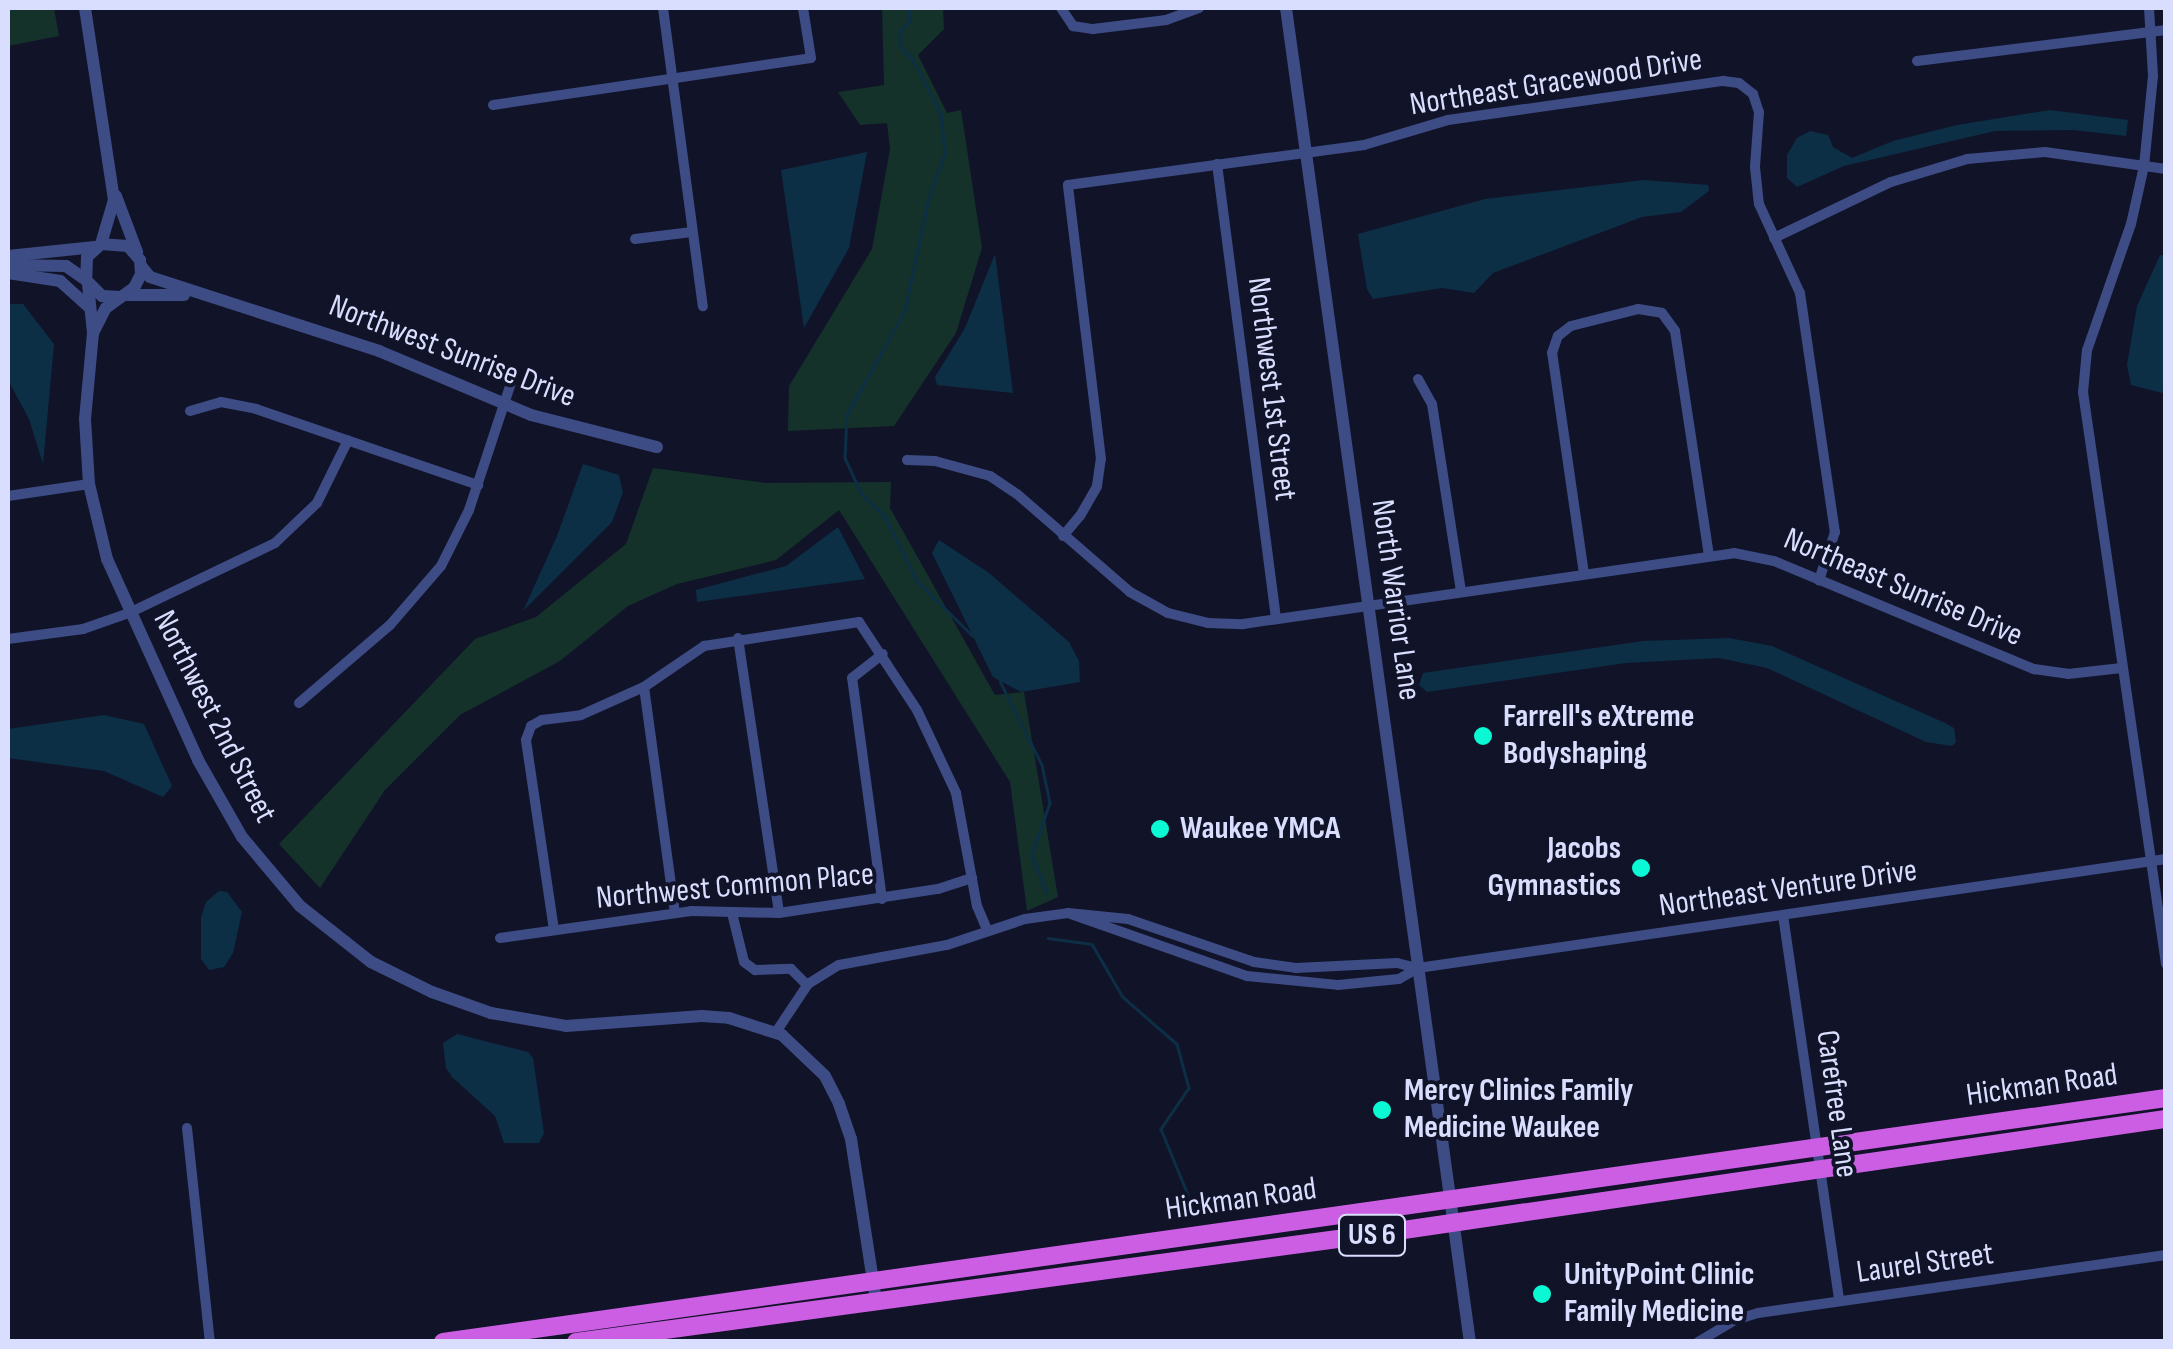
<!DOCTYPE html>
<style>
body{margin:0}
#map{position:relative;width:2173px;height:1349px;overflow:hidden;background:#111328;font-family:"Sofia Sans Condensed",sans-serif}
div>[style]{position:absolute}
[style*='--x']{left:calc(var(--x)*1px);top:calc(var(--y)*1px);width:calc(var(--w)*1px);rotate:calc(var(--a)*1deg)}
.green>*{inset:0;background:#14322a}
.water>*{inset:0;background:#0c2f46}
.stream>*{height:2.5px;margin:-1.25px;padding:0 1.25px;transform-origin:1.25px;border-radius:1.25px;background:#0c2f46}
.minor>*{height:10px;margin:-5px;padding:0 5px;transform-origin:5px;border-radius:5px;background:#3d4c85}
.tertiary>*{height:12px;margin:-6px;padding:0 6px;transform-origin:6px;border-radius:6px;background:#3d4c85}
.trunk>*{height:18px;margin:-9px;padding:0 9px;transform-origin:9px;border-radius:9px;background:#cc5ee4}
.dots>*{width:28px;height:28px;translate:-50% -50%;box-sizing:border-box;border:5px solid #111328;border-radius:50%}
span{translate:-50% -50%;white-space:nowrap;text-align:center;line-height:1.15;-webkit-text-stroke:8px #111328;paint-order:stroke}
.shield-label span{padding:2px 8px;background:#111328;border:2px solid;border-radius:8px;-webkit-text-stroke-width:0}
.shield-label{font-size:30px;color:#d9defe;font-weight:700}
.street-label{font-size:32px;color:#d9defe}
.poi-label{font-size:32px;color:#d9defe;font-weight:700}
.left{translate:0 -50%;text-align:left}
.right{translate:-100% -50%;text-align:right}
.frame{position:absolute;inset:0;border:10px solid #d9defe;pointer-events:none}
</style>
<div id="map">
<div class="green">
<div style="clip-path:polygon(8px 8px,54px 8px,59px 36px,8px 46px)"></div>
<div style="clip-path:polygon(882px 8px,943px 8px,944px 29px,918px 55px,947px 113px,961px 110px,982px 248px,956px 333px,894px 426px,788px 431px,789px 386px,872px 249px,890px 149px,887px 123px,860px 125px,838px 92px,884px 85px)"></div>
<div style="clip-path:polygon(653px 468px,766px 483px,891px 482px,890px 508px,995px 695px,1024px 692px,1058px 897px,1027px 911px,1010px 782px,839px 510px,776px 560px,677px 584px,628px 606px,560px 661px,460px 715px,385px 790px,320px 888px,279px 844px,475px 639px,536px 617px,626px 544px)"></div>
</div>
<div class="water">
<div style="clip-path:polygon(2050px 110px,2128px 120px,2126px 136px,2073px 130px,1995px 131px,1844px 166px,1797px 187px,1787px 178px,1787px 155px,1797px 138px,1810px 131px,1828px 135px,1833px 147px,1852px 158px,1893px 141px,1957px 125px)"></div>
<div style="clip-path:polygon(867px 152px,849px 248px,804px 328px,781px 170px)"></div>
<div style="clip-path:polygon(1644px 180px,1708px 185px,1709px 191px,1681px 212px,1642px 217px,1493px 273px,1474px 293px,1442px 288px,1373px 299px,1367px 289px,1358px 234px,1485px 199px)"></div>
<div style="clip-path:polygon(995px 254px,1013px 393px,937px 385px,935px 377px,965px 328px)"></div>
<div style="clip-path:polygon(2160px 255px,2166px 256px,2166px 383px,2162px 393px,2131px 385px,2127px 365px,2137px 306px)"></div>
<div style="clip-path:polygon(8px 304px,23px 304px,54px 344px,43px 464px,29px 419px,8px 380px)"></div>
<div style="clip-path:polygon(583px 464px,619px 475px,623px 492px,612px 522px,523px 611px,557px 536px)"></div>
<div style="clip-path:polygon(838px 527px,865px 579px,697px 602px,696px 590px,786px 566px)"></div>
<div style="clip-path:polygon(939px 540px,989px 573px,1069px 642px,1079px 661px,1080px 682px,1021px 692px,993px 677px,932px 553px)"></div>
<div style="clip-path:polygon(1729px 638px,1772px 646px,1945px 723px,1954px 728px,1956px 742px,1952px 746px,1926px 742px,1767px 668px,1719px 658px,1626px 663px,1427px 692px,1419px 685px,1423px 673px,1643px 641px)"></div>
<div style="clip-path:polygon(104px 715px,144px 724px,172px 786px,163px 797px,104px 771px,8px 758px,8px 729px)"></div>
<div style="clip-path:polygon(219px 891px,227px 892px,242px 912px,233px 953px,224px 967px,209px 970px,201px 959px,201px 917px,206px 902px)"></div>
<div style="clip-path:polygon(457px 1034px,528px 1052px,533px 1058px,544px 1133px,539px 1143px,504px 1143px,495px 1116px,452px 1077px,446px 1068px,443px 1043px)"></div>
</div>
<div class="stream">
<div style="--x:909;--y:8;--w:13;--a:86"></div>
<div style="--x:910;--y:21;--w:15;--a:132"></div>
<div style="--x:900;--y:32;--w:15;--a:86"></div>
<div style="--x:901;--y:47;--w:19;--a:47"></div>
<div style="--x:914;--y:61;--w:59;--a:63"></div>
<div style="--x:941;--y:114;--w:39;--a:84"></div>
<div style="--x:945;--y:153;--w:52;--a:109.1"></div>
<div style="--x:928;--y:202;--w:111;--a:101.9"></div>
<div style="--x:905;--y:311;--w:119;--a:119.1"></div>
<div style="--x:847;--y:415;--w:43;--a:92.7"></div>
<div style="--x:845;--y:458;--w:38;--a:65"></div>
<div style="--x:861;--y:493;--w:34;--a:45"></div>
<div style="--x:885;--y:517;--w:72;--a:63.4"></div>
<div style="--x:917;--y:581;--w:78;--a:44.5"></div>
<div style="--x:1000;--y:681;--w:94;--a:63.4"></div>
<div style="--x:1042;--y:765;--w:39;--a:78"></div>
<div style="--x:1050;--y:803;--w:55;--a:109.1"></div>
<div style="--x:1032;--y:855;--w:40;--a:69"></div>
<div style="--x:1048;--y:938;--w:44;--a:7.8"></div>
<div style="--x:1092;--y:944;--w:61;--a:59.7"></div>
<div style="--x:1123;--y:997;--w:72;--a:41"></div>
<div style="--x:1177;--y:1044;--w:46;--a:74.7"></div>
<div style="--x:1189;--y:1088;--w:50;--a:124.3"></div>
<div style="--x:1161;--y:1129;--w:87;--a:67.6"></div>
</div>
<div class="minor">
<div style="--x:663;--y:8;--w:301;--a:82.4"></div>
<div style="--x:1061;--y:8;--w:22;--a:56"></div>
<div style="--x:1073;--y:26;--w:20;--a:9"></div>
<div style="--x:1093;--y:29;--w:74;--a:-7"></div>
<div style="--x:1166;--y:20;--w:35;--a:-20"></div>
<div style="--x:2149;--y:8;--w:68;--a:86.6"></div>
<div style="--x:2153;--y:76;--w:90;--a:95.7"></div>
<div style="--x:2144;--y:166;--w:59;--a:102.6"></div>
<div style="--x:2131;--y:224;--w:133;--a:109.2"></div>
<div style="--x:2087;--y:350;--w:42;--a:95.4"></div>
<div style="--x:2083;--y:392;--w:578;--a:81.74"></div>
<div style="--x:1917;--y:61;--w:251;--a:-7.1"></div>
<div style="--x:493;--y:105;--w:321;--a:-8.4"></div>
<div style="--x:811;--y:58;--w:51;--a:-99.1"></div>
<div style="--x:1217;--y:164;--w:459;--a:82.6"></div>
<div style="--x:1774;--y:238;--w:130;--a:-25.6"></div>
<div style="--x:1891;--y:182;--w:79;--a:-16.8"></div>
<div style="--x:1967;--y:159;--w:78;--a:-5.1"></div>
<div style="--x:2045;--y:152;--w:122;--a:8"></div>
<div style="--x:635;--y:239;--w:57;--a:-7"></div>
<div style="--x:1418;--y:379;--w:29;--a:61"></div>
<div style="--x:1432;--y:404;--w:190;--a:81.2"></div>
<div style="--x:190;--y:411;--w:32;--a:-16"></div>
<div style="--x:221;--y:402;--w:36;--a:11"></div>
<div style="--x:256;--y:409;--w:235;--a:18.9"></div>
<div style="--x:907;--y:460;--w:28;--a:2"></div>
<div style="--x:935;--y:461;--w:57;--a:15.3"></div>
<div style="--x:990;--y:476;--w:32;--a:34"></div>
<div style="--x:1017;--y:494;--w:150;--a:40.9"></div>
<div style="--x:1130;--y:592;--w:43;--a:28.9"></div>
<div style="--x:1168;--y:613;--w:41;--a:14"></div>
<div style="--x:1208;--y:623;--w:35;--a:2"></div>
<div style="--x:1243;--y:624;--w:496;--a:-8.2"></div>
<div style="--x:1734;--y:553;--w:41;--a:11.3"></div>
<div style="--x:1774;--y:561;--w:282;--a:22.6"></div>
<div style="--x:2034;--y:669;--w:34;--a:8"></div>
<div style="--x:2068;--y:674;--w:54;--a:-6.3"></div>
<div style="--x:8;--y:496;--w:82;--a:-8.4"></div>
<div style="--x:1063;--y:536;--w:26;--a:-50"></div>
<div style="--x:1080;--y:516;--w:34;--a:-60"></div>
<div style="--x:1097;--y:486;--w:27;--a:-82"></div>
<div style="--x:1101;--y:459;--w:276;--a:-96.9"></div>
<div style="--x:1068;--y:185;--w:299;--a:-7.7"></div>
<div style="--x:1364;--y:145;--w:88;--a:-16.6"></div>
<div style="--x:1448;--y:120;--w:278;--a:-8.1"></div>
<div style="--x:1723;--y:81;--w:16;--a:7"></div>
<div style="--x:1739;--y:83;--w:18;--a:38"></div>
<div style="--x:1753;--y:94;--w:19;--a:72"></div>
<div style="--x:1759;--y:112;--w:55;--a:94.2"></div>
<div style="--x:1755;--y:167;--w:37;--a:84"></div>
<div style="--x:1759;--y:204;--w:98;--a:65.3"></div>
<div style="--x:1800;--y:293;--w:242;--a:81.7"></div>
<div style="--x:1835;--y:532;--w:51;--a:108.4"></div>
<div style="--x:1584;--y:574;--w:223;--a:-98.2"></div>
<div style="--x:1552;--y:353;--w:18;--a:-71"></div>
<div style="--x:1558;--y:336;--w:16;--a:-38"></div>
<div style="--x:1571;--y:326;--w:69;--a:-14.2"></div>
<div style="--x:1638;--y:309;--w:24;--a:9"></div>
<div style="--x:1662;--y:313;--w:22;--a:54"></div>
<div style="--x:1675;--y:331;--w:227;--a:81.4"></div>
<div style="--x:738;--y:638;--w:278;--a:81.5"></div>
<div style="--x:8;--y:639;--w:76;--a:-7.6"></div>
<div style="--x:83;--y:629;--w:49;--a:-19.2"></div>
<div style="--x:129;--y:613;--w:162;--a:-25.6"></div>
<div style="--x:275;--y:543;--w:58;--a:-43.6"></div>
<div style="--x:317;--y:503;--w:70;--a:-63.8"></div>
<div style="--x:644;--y:687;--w:228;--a:82.2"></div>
<div style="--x:299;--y:703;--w:120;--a:-40.6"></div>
<div style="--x:390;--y:625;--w:78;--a:-49.2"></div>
<div style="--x:441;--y:566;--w:63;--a:-63.4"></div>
<div style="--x:469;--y:510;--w:134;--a:-71.7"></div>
<div style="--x:882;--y:899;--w:223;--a:-97.7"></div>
<div style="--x:852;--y:678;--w:39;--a:-38"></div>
<div style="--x:732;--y:913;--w:50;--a:76.2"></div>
<div style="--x:744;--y:962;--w:14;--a:36"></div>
<div style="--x:755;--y:970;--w:36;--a:-2"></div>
<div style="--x:791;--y:969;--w:23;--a:45"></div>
<div style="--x:1068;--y:913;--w:190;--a:19.4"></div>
<div style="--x:1247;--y:976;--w:91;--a:5.6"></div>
<div style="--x:1338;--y:985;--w:61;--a:-5.6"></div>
<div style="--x:1399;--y:979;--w:22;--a:-30"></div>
<div style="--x:1418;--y:968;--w:756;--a:-8.29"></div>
<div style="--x:1783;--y:915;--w:390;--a:81.7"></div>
<div style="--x:554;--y:930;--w:192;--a:-98.4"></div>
<div style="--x:526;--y:740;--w:15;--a:-70"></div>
<div style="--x:531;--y:726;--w:13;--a:-29"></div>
<div style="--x:542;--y:720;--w:39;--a:-7"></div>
<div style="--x:581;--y:715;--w:69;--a:-24"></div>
<div style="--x:644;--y:687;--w:73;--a:-34.3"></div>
<div style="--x:704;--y:646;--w:157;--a:-8.8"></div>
<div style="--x:859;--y:622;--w:105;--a:56.6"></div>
<div style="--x:917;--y:710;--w:92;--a:64.8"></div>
<div style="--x:956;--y:793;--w:115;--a:79.5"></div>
<div style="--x:977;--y:906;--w:25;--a:67"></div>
<div style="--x:500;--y:938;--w:193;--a:-8"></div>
<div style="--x:691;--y:911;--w:88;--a:1.3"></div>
<div style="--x:779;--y:913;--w:161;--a:-8.6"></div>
<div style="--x:938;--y:889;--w:36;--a:-18"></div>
<div style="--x:776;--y:1032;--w:58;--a:-56.3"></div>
<div style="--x:808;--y:984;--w:36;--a:-32"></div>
<div style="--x:839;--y:965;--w:110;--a:-10.5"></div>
<div style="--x:947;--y:945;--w:82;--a:-18.4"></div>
<div style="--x:1025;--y:919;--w:43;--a:-7.9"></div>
<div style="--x:1068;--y:913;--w:60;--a:5.7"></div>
<div style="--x:1128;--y:919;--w:133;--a:18.8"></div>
<div style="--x:1254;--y:962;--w:42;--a:8.1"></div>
<div style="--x:1296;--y:968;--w:101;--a:-2.8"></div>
<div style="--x:1397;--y:963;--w:21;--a:14"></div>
<div style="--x:187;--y:1128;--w:215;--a:83.9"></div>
<div style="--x:1698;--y:1342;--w:43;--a:-30.7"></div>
<div style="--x:1735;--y:1320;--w:24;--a:-17"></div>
<div style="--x:1758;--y:1313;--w:412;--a:-8.1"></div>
</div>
<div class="tertiary">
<div style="--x:85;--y:8;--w:194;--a:81.4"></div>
<div style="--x:114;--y:200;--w:46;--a:106.5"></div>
<div style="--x:1286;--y:8;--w:1347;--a:82.15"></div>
<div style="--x:116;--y:196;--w:60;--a:69.4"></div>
<div style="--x:8;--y:256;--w:87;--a:-5.9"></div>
<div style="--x:10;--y:265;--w:56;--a:1"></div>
<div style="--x:66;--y:266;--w:24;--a:35"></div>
<div style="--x:141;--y:266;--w:14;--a:51"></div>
<div style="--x:150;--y:277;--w:241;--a:17.9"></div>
<div style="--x:379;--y:351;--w:165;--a:22.8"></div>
<div style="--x:531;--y:415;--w:130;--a:14.3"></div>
<div style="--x:8;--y:273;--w:53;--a:8.7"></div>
<div style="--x:60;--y:281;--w:39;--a:42"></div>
<div style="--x:88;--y:284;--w:49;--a:84.2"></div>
<div style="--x:93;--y:333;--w:86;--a:95.3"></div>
<div style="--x:85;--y:419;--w:65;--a:86.5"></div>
<div style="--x:89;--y:484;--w:77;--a:76.5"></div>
<div style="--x:107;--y:559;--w:221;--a:65.6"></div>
<div style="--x:198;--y:760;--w:89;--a:60.3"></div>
<div style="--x:242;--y:837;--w:90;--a:50"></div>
<div style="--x:300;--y:906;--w:90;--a:38.3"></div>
<div style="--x:371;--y:962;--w:68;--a:26.2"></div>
<div style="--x:432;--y:992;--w:63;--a:19.6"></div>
<div style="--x:491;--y:1013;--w:76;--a:9.8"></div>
<div style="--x:566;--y:1026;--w:136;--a:-4.2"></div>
<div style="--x:702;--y:1016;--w:27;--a:4"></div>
<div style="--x:729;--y:1018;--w:56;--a:17.8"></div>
<div style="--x:782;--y:1035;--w:59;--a:43.6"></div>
<div style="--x:825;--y:1076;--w:31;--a:63"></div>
<div style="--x:839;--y:1104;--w:37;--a:71"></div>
<div style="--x:851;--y:1139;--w:164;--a:81.2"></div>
<div style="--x:127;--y:295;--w:57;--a:0"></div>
<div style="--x:93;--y:333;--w:28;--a:-63"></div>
<div style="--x:106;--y:308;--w:34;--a:-36"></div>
<div style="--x:134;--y:288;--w:16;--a:-63"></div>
<div style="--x:141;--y:274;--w:14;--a:-94"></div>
<div style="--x:140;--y:260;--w:18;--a:-131"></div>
<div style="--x:128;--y:246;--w:27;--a:-176"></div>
<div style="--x:101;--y:244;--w:19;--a:137"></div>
<div style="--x:87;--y:257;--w:23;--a:92"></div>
<div style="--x:86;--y:280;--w:23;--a:45"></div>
<div style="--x:102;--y:296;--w:19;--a:3"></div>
</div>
<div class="trunk">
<div style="--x:443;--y:1342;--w:1740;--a:-8.06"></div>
<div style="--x:576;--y:1342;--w:821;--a:-7.7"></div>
<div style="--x:1390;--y:1232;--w:784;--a:-8.29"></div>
</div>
<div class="dots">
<div style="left:1483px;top:736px;background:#0bf8d5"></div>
<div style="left:1160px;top:829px;background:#0bf8d5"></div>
<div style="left:1641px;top:868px;background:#0bf8d5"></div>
<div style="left:1382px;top:1110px;background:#0bf8d5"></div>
<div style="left:1542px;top:1294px;background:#0bf8d5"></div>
</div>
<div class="shield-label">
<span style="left:1372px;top:1235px">US 6</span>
</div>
<div class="street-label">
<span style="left:1556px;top:83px;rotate:-9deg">Northeast Gracewood Drive</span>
<span style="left:452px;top:352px;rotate:21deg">Northwest Sunrise Drive</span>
<span style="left:1271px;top:389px;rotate:83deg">Northwest 1st Street</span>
<span style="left:1903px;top:588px;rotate:23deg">Northeast Sunrise Drive</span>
<span style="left:1395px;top:600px;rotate:82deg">North Warrior Lane</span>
<span style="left:214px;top:717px;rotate:63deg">Northwest 2nd Street</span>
<span style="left:735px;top:887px;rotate:-5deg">Northwest Common Place</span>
<span style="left:1788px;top:889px;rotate:-8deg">Northeast Venture Drive</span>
<span style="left:2042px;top:1086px;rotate:-8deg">Hickman Road</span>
<span style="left:1836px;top:1104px;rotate:82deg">Carefree Lane</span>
<span style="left:1241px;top:1200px;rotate:-8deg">Hickman Road</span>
<span style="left:1925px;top:1264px;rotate:-8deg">Laurel Street</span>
</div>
<div class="poi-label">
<span class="left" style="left:1503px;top:736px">Farrell's eXtreme<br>Bodyshaping</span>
<span class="left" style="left:1180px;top:829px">Waukee YMCA</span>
<span class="right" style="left:1621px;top:868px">Jacobs<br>Gymnastics</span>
<span class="left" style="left:1404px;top:1110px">Mercy Clinics Family<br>Medicine Waukee</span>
<span class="left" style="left:1564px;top:1294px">UnityPoint Clinic<br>Family Medicine</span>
</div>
<div class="frame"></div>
</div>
